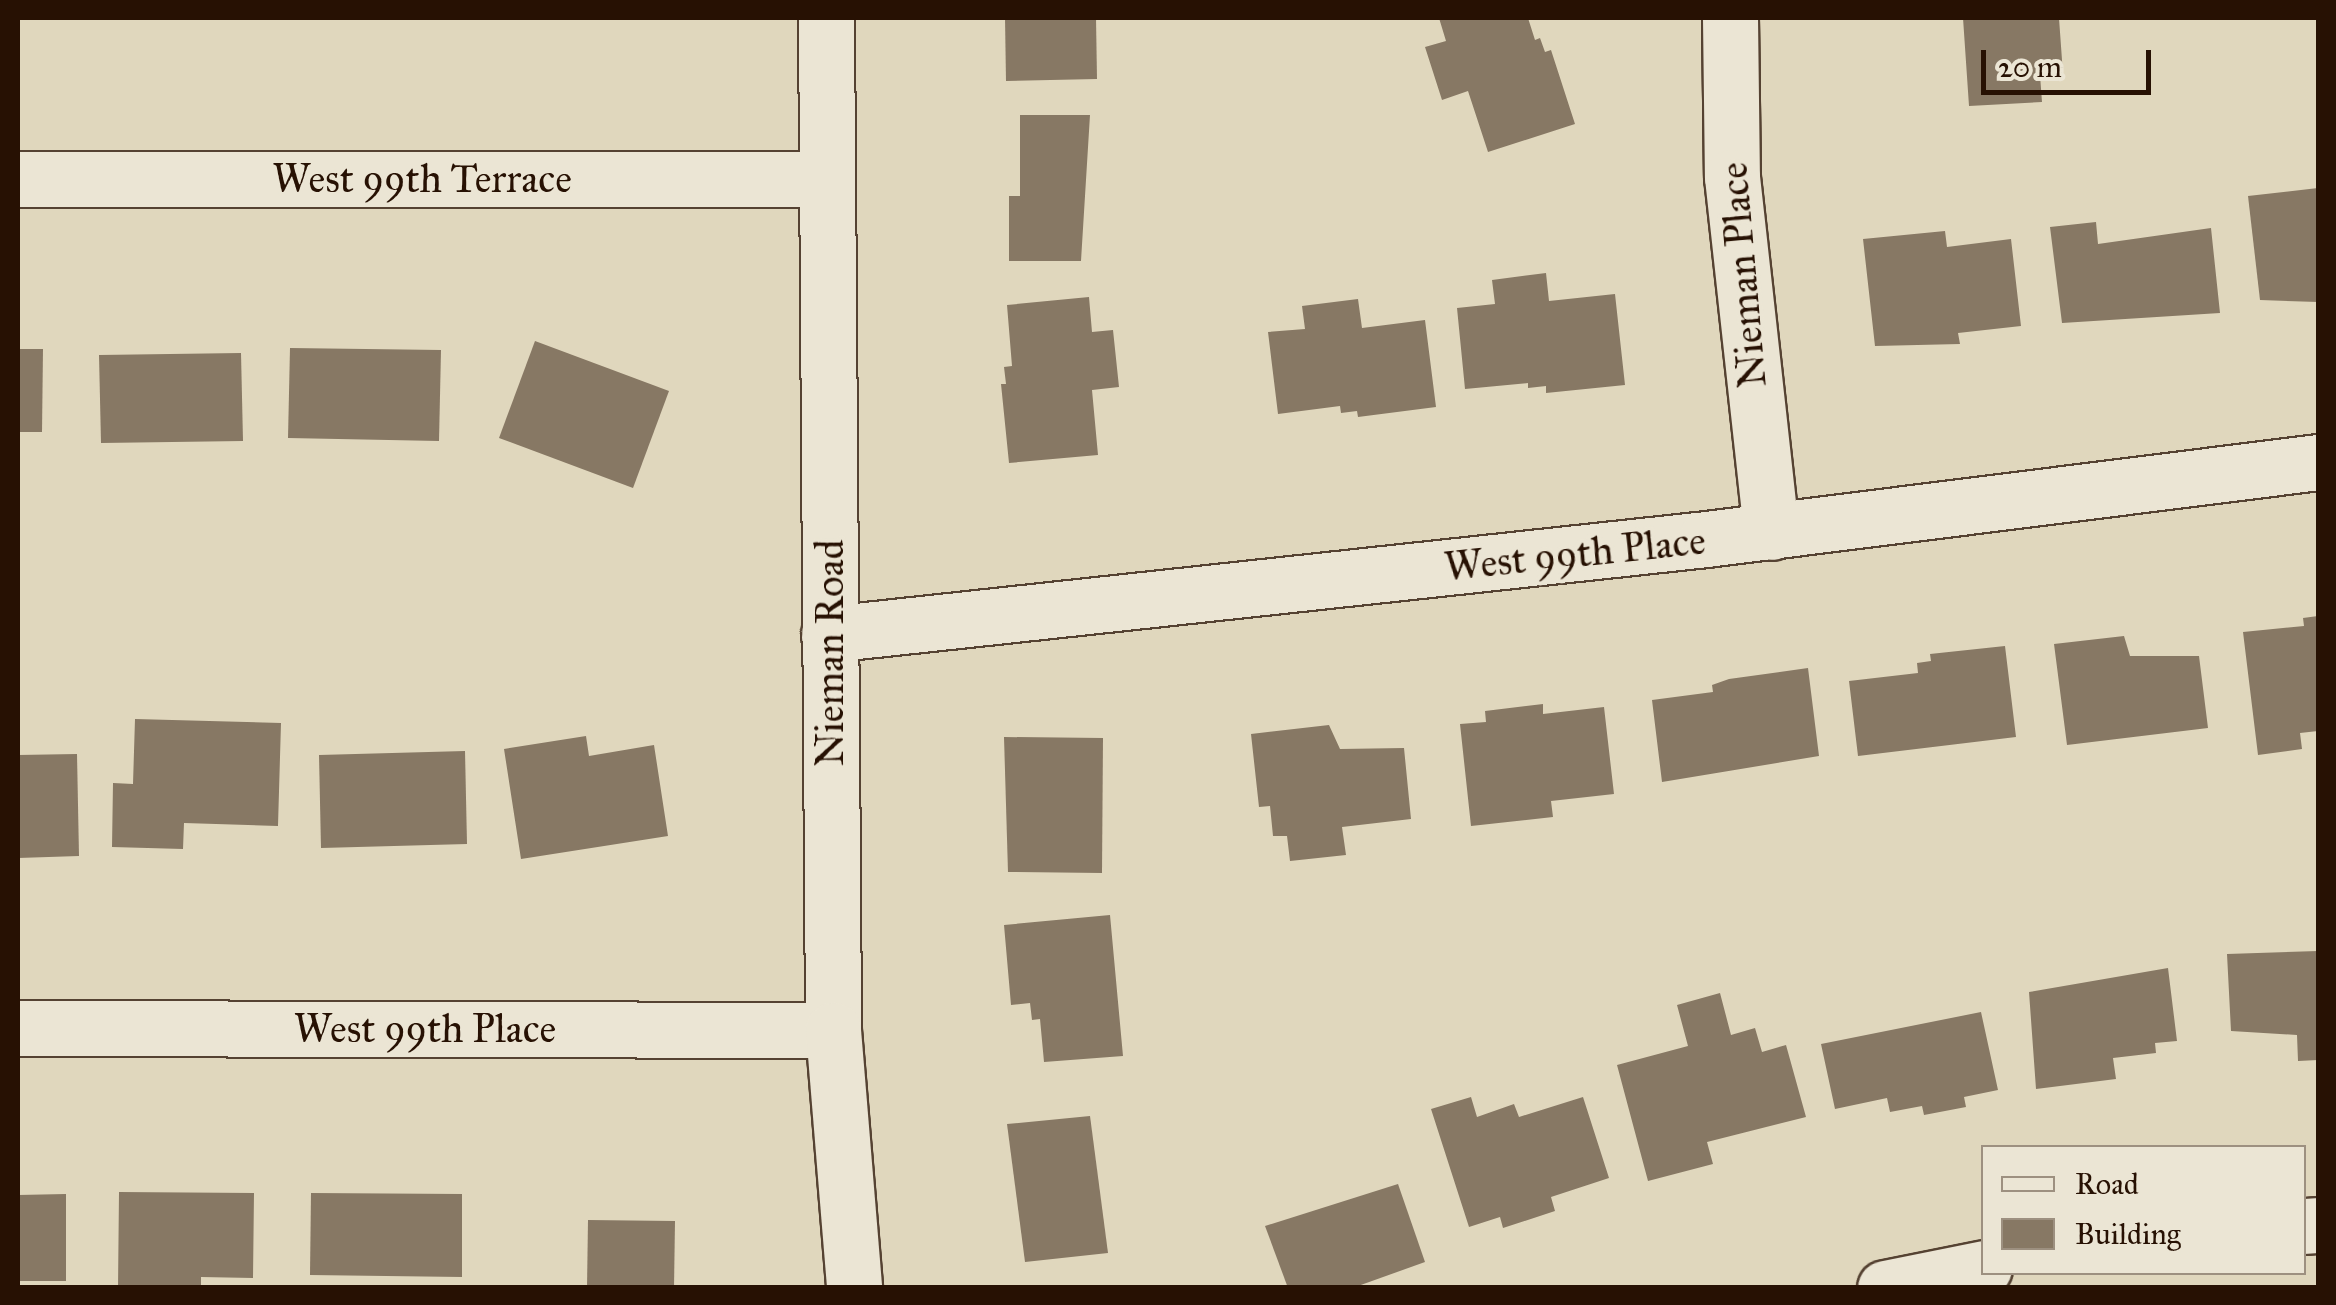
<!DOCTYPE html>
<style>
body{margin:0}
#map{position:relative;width:2336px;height:1305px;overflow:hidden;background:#e0d7bd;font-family:"IM FELL Great Primer",serif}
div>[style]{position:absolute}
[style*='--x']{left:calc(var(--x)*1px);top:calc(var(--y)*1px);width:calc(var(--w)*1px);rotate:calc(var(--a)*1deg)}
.building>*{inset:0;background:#877864}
.roads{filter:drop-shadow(2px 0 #554232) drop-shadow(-2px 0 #554232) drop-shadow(0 2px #554232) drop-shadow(0 -2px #554232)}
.street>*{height:55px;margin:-27.5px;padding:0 27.5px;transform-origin:27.5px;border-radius:27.5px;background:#ebe5d4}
.secondary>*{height:55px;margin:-27.5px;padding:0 27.5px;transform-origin:27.5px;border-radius:27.5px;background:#ebe5d4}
span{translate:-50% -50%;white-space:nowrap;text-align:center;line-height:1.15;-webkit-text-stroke:8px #ebe5d4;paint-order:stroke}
.street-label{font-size:40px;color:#271103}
.frame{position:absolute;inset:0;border:20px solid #271103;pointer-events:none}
.legend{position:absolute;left:1981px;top:1145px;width:325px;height:130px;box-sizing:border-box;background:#ebe5d4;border:2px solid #9d9080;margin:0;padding:12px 18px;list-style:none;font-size:30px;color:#271103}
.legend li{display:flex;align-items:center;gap:20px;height:50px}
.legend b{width:50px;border:2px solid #9d9080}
.scale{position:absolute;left:1981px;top:50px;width:170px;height:45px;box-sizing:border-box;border:5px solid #271103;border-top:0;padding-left:12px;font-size:30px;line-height:35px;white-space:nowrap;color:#271103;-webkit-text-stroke:8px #ebe5d4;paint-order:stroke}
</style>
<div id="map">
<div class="building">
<div style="clip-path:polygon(1005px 18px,1096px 18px,1097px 79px,1006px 81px)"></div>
<div style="clip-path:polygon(1439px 18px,1528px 18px,1535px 40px,1540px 38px,1545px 52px,1551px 50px,1575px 124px,1488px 152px,1468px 91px,1442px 100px,1425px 47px,1446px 41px)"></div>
<div style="clip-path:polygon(1963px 18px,2059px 18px,2063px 74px,2040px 75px,2042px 102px,1969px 106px)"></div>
<div style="clip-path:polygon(1020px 115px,1090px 115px,1081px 261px,1009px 261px,1009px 196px,1020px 196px)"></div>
<div style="clip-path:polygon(2318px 188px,2318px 302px,2260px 300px,2248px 196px)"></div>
<div style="clip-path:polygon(2096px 222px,2098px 244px,2211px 228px,2220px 313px,2062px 323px,2050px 227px)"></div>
<div style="clip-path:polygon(1945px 231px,1947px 247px,2011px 239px,2021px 326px,1958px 333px,1960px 344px,1875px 346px,1863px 239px)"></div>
<div style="clip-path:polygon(1546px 273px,1549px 301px,1615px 294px,1625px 385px,1546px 393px,1546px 386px,1528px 388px,1528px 383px,1465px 389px,1457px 308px,1495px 304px,1492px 280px)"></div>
<div style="clip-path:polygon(1089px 297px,1092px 332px,1113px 330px,1119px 387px,1092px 390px,1098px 455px,1009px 463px,1001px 384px,1006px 384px,1004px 367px,1012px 366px,1007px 305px)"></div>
<div style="clip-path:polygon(1358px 299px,1362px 328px,1425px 320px,1436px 407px,1358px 417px,1357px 411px,1341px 413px,1340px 406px,1278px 414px,1268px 332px,1305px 329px,1302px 306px)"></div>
<div style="clip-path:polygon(535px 341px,669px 391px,633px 488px,499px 438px)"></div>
<div style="clip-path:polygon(290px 348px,441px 350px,439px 441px,288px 438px)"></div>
<div style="clip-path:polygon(18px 349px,43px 349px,42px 432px,18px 432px)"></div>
<div style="clip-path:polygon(241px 353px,243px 441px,101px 443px,99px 355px)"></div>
<div style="clip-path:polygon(2318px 616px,2318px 731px,2300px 733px,2302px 749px,2258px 755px,2243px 632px,2304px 626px,2303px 618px)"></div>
<div style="clip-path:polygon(2124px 636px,2130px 656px,2199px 656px,2208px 728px,2067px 745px,2054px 644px)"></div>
<div style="clip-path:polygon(2005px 646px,2016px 737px,1858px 756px,1849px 681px,1918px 673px,1917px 663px,1931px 661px,1930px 654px)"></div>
<div style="clip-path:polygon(1808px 668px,1819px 756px,1662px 782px,1652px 700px,1713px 692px,1712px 685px,1729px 679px)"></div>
<div style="clip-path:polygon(1543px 704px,1543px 714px,1604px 707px,1614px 794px,1551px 801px,1553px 817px,1471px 826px,1460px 724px,1486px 722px,1485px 711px)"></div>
<div style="clip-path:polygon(135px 719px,281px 723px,278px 826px,184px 823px,183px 849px,112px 847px,113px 783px,133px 784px)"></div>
<div style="clip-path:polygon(1329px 725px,1340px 749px,1404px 748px,1411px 819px,1342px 827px,1346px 855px,1290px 861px,1287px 836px,1273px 836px,1270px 806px,1259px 807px,1251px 734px)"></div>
<div style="clip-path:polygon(586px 736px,589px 756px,654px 745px,668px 836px,521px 859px,504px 749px)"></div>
<div style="clip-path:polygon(1004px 737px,1103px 738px,1102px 873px,1008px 872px)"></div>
<div style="clip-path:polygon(465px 751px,467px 844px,321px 848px,319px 755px)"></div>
<div style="clip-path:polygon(77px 754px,79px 856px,18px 858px,18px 755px)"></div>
<div style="clip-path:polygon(1110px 915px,1123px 1056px,1044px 1062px,1040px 1019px,1032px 1020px,1030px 1003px,1011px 1005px,1004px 925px)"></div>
<div style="clip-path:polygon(2318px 951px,2318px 1060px,2298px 1061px,2297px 1035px,2231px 1031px,2227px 954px)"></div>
<div style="clip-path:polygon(2168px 968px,2177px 1041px,2155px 1043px,2156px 1053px,2113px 1058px,2116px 1079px,2036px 1089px,2029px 992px)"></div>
<div style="clip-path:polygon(1720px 993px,1731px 1035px,1755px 1028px,1762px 1052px,1786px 1045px,1806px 1117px,1707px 1142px,1713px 1164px,1648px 1181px,1617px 1065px,1688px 1046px,1677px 1005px)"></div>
<div style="clip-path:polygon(1981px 1012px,1998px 1090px,1964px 1097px,1966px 1107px,1924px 1115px,1922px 1106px,1890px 1112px,1887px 1098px,1835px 1109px,1821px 1044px)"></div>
<div style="clip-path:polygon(1471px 1097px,1477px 1117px,1514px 1104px,1519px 1117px,1583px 1097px,1609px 1178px,1551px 1197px,1555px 1211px,1503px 1228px,1500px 1217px,1469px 1227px,1431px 1109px)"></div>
<div style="clip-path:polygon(1090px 1116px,1108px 1253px,1025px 1262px,1007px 1124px)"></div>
<div style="clip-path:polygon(1398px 1184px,1425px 1262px,1358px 1286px,1288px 1288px,1265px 1226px)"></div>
<div style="clip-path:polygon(119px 1192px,254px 1193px,253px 1278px,201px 1277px,201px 1288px,118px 1288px)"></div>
<div style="clip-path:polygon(311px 1193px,462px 1194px,462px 1277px,310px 1275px)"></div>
<div style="clip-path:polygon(66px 1194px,66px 1281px,18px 1281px,18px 1195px)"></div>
<div style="clip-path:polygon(588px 1220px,675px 1221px,674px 1288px,587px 1288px)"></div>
</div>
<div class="roads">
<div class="street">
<div style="--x:1730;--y:18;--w:159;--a:89.3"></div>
<div style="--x:1732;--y:177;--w:357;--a:83.7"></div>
<div style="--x:18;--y:179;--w:809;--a:0"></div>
<div style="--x:829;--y:634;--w:882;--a:-6.18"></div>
<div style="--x:1706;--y:539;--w:617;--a:-7.17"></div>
<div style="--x:18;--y:1028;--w:815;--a:0.14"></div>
<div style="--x:2304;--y:1226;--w:14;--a:-4"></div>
<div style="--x:1885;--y:1288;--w:101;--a:-11.4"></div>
</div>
<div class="secondary">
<div style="--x:826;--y:18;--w:1012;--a:89.6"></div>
<div style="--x:833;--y:1030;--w:259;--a:85.3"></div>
</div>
</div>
<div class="street-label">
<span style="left:422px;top:179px">West 99th Terrace</span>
<span style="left:1743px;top:275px;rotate:-95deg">Nieman Place</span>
<span style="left:1575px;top:554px;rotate:-6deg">West 99th Place</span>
<span style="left:830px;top:653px;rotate:-90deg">Nieman Road</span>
<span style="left:425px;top:1029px">West 99th Place</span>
</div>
<div class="frame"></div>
<ul class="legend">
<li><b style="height:12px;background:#ebe5d4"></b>Road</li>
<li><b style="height:28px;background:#877864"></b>Building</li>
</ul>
<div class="scale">20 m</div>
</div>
